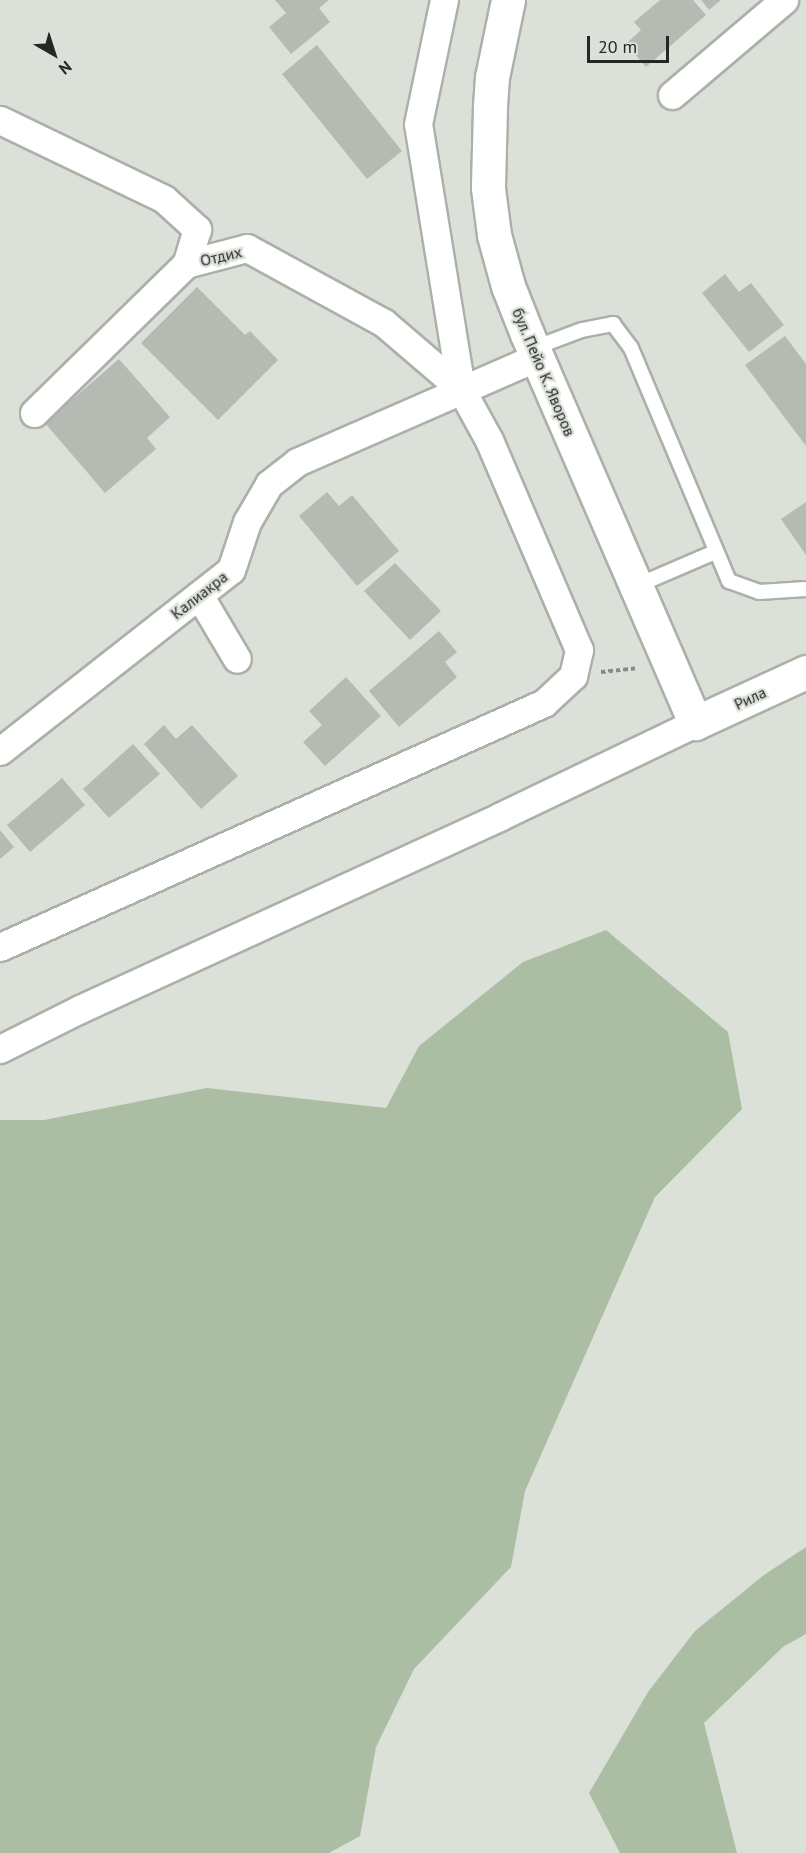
<!DOCTYPE html>
<meta charset="utf-8">
<style>
body{margin:0}
#map{position:relative;width:806px;height:1853px;overflow:hidden;background:#dbe1d9;font-family:"PT Sans",sans-serif}
div>[style]{position:absolute}
[style*='--x']{left:calc(var(--x)*1px);top:calc(var(--y)*1px);width:calc(var(--w)*1px);rotate:calc(var(--a)*1deg)}
.green>*{inset:0;background:#abbea4}
.building>*{inset:0;background:#b5bab2}
.path>*{height:4px;margin-top:-2px;transform-origin:0;background:repeating-linear-gradient(90deg,#878b85 0 4.5px,transparent 0 7.5px)}
.roads{filter:drop-shadow(2px 0 #abb1a9) drop-shadow(-2px 0 #abb1a9) drop-shadow(0 2px #abb1a9) drop-shadow(0 -2px #abb1a9)}
.lane>*{height:14px;margin:-7px;padding:0 7px;transform-origin:7px;border-radius:7px;background:#fff}
.street>*{height:27px;margin:-13.5px;padding:0 13.5px;transform-origin:13.5px;border-radius:13.5px;background:#fff}
.secondary>*{height:33px;margin:-16.5px;padding:0 16.5px;transform-origin:16.5px;border-radius:16.5px;background:#fff}
span{translate:-50% -50%;white-space:nowrap;text-align:center;line-height:1.15;-webkit-text-stroke:4.5px #dbe1d9;paint-order:stroke}
.street-label{font-size:16px;color:#252724}
.north{position:absolute;left:24px;top:24px;width:60px;height:60px;-webkit-text-stroke:4px #dbe1d9;paint-order:stroke;rotate:141deg;font-size:16px;font-weight:700;line-height:24px;text-align:center;color:#252724}
.north::after{content:'';display:block;margin:auto;width:21px;height:27px;background:#252724;clip-path:polygon(50% 0,100% 100%,50% 72%,0 100%)}
.scale{position:absolute;left:587px;top:36px;width:82px;height:27px;box-sizing:border-box;border:3px solid #252724;border-top:0;padding-left:8px;font-size:18px;line-height:21px;white-space:nowrap;color:#252724;-webkit-text-stroke:4px #dbe1d9;paint-order:stroke}
</style>
<div id="map">
<div class="green">
<div style="clip-path:polygon(606px 930px,728px 1032px,742px 1109px,655px 1197px,525px 1491px,511px 1567px,414px 1669px,376px 1747px,360px 1836px,329px 1853px,0 1853px,0 1120px,44px 1120px,207px 1088px,386px 1108px,419px 1046px,523px 962px)"></div>
<div style="clip-path:polygon(806px 1547px,806px 1634px,783px 1647px,704px 1723px,737px 1853px,620px 1853px,589px 1793px,648px 1692px,695px 1631px,764px 1575px)"></div>
</div>
<div class="building">
<div style="clip-path:polygon(275px 0,329px 0,319px 8px,330px 22px,291px 54px,269px 27px,286px 13px)"></div>
<div style="clip-path:polygon(660px 0,693px 0,706px 15px,646px 67px,626px 44px,641px 30px,634px 22px)"></div>
<div style="clip-path:polygon(701px 0,721px 0,709px 10px)"></div>
<div style="clip-path:polygon(317px 45px,402px 151px,367px 179px,282px 74px)"></div>
<div style="clip-path:polygon(725px 274px,739px 292px,751px 283px,784px 325px,749px 352px,702px 293px)"></div>
<div style="clip-path:polygon(197px 287px,245px 335px,250px 331px,278px 360px,218px 420px,141px 343px)"></div>
<div style="clip-path:polygon(785px 336px,806px 364px,806px 446px,745px 365px)"></div>
<div style="clip-path:polygon(119px 359px,170px 417px,147px 438px,156px 449px,105px 493px,45px 423px)"></div>
<div style="clip-path:polygon(327px 492px,339px 506px,352px 495px,399px 551px,357px 586px,299px 516px)"></div>
<div style="clip-path:polygon(806px 502px,806px 555px,781px 519px)"></div>
<div style="clip-path:polygon(395px 563px,441px 611px,410px 640px,364px 591px)"></div>
<div style="clip-path:polygon(439px 631px,457px 652px,445px 662px,457px 677px,399px 727px,369px 691px)"></div>
<div style="clip-path:polygon(346px 677px,381px 716px,325px 766px,303px 742px,322px 725px,309px 711px)"></div>
<div style="clip-path:polygon(164px 725px,176px 739px,192px 725px,238px 776px,201px 809px,144px 744px)"></div>
<div style="clip-path:polygon(133px 744px,160px 774px,109px 818px,83px 789px)"></div>
<div style="clip-path:polygon(62px 778px,85px 805px,30px 852px,7px 825px)"></div>
<div style="clip-path:polygon(0 830px,14px 847px,0 859px)"></div>
</div>
<div class="path">
<div style="--x:601;--y:672;--w:37;--a:-6"></div>
</div>
<div class="roads">
<div class="lane">
<div style="--x:534;--y:348;--w:51;--a:-20.6"></div>
<div style="--x:582;--y:330;--w:32;--a:-11"></div>
<div style="--x:613;--y:324;--w:30;--a:53"></div>
<div style="--x:631;--y:348;--w:253;--a:67.2"></div>
<div style="--x:729;--y:581;--w:32;--a:20"></div>
<div style="--x:759;--y:592;--w:47;--a:-3.7"></div>
<div style="--x:636;--y:586;--w:86;--a:-23.3"></div>
</div>
<div class="street">
<div style="--x:672;--y:95;--w:147;--a:-40.3"></div>
<div style="--x:0;--y:120;--w:182;--a:25.7"></div>
<div style="--x:164;--y:199;--w:45;--a:42.3"></div>
<div style="--x:197;--y:229;--w:37;--a:107"></div>
<div style="--x:34;--y:413;--w:213;--a:-44.4"></div>
<div style="--x:186;--y:264;--w:63;--a:-14.7"></div>
<div style="--x:247;--y:248;--w:156;--a:28.7"></div>
<div style="--x:384;--y:323;--w:101;--a:40.6"></div>
<div style="--x:199;--y:595;--w:74;--a:59.3"></div>
<div style="--x:0;--y:751;--w:293;--a:-38.1"></div>
<div style="--x:231;--y:570;--w:51;--a:-71.6"></div>
<div style="--x:247;--y:522;--w:44;--a:-59.9"></div>
<div style="--x:269;--y:484;--w:36;--a:-38"></div>
<div style="--x:297;--y:462;--w:262;--a:-23.6"></div>
<div style="--x:0;--y:947;--w:596;--a:-24.16"></div>
<div style="--x:544;--y:703;--w:40;--a:-43"></div>
<div style="--x:573;--y:676;--w:27;--a:-77"></div>
<div style="--x:579;--y:650;--w:228;--a:-113.2"></div>
<div style="--x:489;--y:440;--w:58;--a:-118.8"></div>
<div style="--x:461;--y:389;--w:268;--a:-99.2"></div>
<div style="--x:418;--y:124;--w:127;--a:-78.2"></div>
<div style="--x:0;--y:1049;--w:89;--a:-26.6"></div>
<div style="--x:80;--y:1009;--w:461;--a:-24.6"></div>
<div style="--x:499;--y:817;--w:217;--a:-25.6"></div>
</div>
<div class="secondary">
<div style="--x:508;--y:0;--w:79;--a:101.7"></div>
<div style="--x:492;--y:77;--w:32;--a:94"></div>
<div style="--x:490;--y:109;--w:79;--a:91.5"></div>
<div style="--x:488;--y:188;--w:47;--a:82.7"></div>
<div style="--x:494;--y:235;--w:53;--a:74.6"></div>
<div style="--x:508;--y:286;--w:52;--a:68.4"></div>
<div style="--x:527;--y:334;--w:424;--a:66.6"></div>
<div style="--x:695;--y:723;--w:122;--a:-24.7"></div>
</div>
</div>
<div class="street-label">
<span style="left:221px;top:256px;rotate:-13deg">Отдих</span>
<span style="left:544px;top:372px;rotate:67deg">бул. Пейо К. Яворов</span>
<span style="left:199px;top:595px;rotate:-38deg">Калиакра</span>
<span style="left:750px;top:698px;rotate:-25deg">Рила</span>
</div>
<div class="north">N</div>
<div class="scale">20 m</div>
</div>
